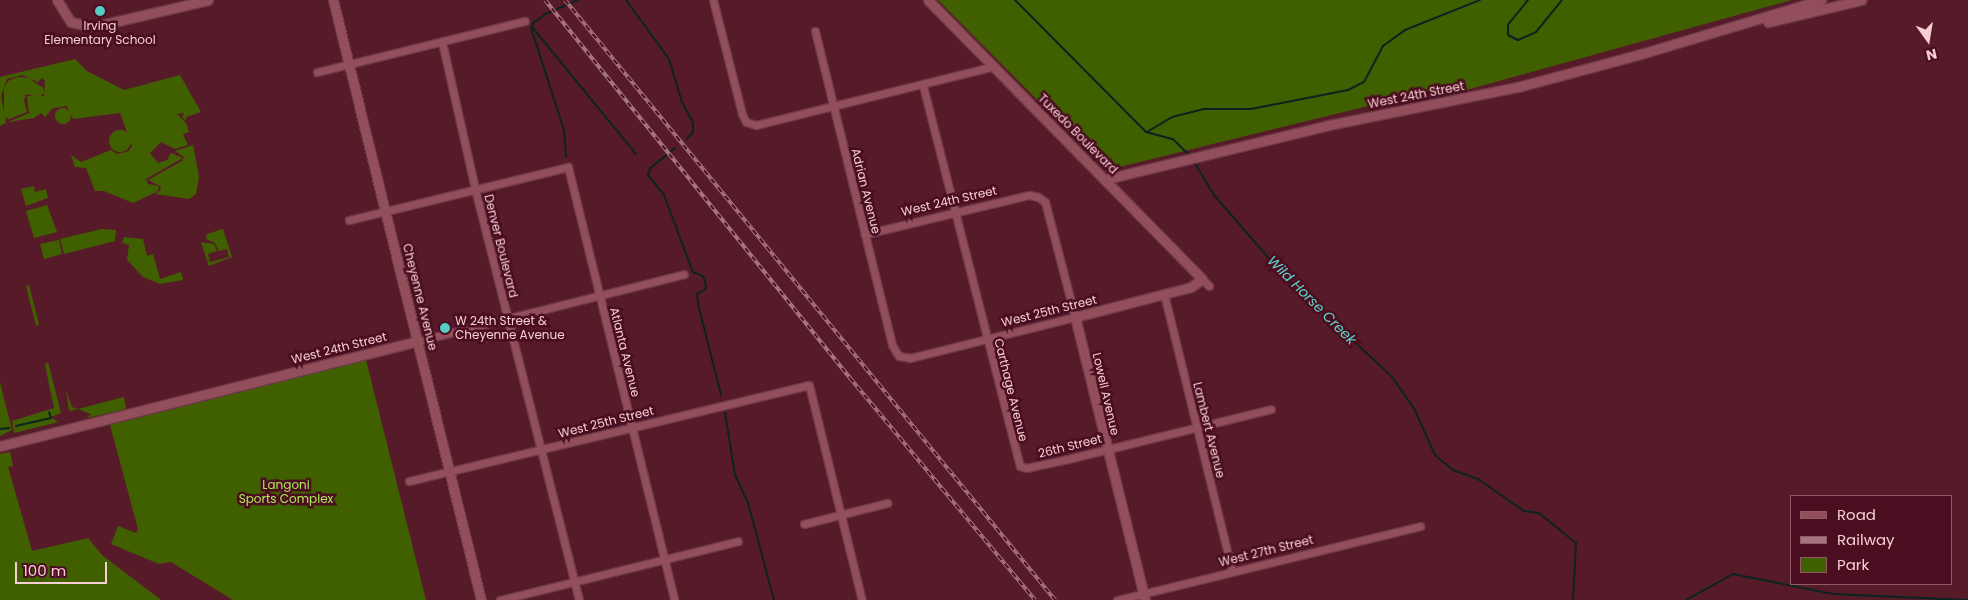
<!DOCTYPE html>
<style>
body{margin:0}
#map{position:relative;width:1968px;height:600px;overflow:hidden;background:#571a29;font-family:Poppins,sans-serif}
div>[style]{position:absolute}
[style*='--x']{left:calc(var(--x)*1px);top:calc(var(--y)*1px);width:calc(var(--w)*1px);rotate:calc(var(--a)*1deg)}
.green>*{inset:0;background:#406000}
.round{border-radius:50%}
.stream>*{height:2px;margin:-1px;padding:0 1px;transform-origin:1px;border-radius:1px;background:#0b2321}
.roads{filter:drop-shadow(1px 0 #6f3a48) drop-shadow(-1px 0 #6f3a48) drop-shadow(0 1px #6f3a48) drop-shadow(0 -1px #6f3a48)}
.minor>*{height:7px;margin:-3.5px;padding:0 3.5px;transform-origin:3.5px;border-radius:3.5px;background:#924e5b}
.tertiary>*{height:9px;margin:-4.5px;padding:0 4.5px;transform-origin:4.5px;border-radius:4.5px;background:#924e5b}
.rail>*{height:4px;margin-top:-2px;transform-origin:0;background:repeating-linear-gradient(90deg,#4b0e20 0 5.5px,#a6747e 0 11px);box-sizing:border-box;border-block:1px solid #a6747e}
.dots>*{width:14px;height:14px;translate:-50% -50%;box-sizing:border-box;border:2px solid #4b0e20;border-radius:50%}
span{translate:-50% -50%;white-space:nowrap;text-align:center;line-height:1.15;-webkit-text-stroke:5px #4b0e20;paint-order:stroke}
.poi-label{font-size:12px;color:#f6ced3}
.left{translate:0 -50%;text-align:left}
.street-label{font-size:12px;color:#f6ced3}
.park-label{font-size:12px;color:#aee85a}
.water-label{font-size:14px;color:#5dd5cc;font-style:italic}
.legend{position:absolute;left:1790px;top:495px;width:162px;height:90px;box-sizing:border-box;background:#4b0e20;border:1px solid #8f5b68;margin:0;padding:6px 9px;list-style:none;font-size:15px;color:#f6ced3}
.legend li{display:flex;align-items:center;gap:10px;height:25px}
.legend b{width:25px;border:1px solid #8f5b68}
.north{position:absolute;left:1903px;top:15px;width:50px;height:50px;-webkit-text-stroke:4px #4b0e20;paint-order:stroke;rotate:167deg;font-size:14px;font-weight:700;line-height:20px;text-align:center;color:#f6ced3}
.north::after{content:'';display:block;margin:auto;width:18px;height:22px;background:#f6ced3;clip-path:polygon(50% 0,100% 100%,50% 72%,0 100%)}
.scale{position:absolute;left:15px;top:562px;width:92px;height:22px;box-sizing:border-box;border:2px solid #f6ced3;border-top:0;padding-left:6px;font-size:15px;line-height:18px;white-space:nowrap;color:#f6ced3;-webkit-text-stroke:4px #4b0e20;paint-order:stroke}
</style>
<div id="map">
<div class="green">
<div style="clip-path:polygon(938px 0,1792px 0,1441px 97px,1438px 89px,1107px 170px)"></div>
<div style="clip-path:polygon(75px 59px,87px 71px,124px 90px,180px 75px,201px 112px,186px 117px,186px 121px,182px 117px,184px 113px,177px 114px,186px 123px,189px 132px,183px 134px,188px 145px,175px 149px,161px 142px,150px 153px,158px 163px,167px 160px,171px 153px,183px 158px,146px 179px,148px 184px,159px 186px,158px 191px,133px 203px,104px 191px,95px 191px,86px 168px,75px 167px,71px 155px,81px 162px,111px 150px,117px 154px,129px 151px,132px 146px,120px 113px,73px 119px,67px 106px,53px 108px,45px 117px,41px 113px,34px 118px,8px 122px,29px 113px,27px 96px,44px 96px,45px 80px,42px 78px,38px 82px,22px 75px,7px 79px,1px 96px,6px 123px,0 126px,0 77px)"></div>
<div style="clip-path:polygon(17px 77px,29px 78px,43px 88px,44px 93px,39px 97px,26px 94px,24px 100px,27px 112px,9px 119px,4px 117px,4px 88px,8px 81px)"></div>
<div class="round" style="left:55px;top:108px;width:16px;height:16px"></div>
<div class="round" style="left:109px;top:130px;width:22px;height:22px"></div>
<div style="clip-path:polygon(193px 145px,199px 177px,196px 194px,189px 199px,155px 194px,161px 190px,160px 186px,148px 180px,182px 161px,184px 157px,175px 151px)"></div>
<div style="clip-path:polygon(34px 186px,35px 192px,46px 189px,48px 198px,26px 206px,21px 189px)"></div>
<div style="clip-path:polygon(47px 205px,57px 232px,34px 238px,26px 211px)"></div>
<div style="clip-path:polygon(102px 229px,116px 230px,115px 241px,64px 254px,60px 239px)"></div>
<div style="clip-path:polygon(223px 229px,232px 257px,209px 266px,201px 242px,214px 244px,217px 251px,208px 254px,210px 262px,229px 257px,227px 249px,219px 251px,215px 243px,206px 239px,207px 234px)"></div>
<div style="clip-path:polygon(124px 237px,143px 239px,147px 256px,153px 254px,160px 279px,181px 272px,183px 280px,160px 284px,143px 277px,127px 260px,129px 245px,122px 243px)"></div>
<div style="clip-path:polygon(59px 240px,62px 254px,44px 259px,40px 244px)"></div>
<div style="clip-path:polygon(29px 285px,39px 324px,36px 326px,26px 286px)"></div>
<div style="clip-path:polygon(366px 360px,426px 600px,233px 600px,171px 562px,159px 564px,111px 544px,118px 526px,136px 533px,138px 529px,110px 425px)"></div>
<div style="clip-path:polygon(48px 362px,61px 413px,51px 417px,58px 422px,14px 433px,12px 421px,54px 408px,45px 365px)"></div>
<div style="clip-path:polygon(0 382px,12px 430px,0 436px)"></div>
<div style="clip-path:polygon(66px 390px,72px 407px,78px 409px,124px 397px,126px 409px,87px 418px,91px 414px,78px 409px,69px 411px)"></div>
<div style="clip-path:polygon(10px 452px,13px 466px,8px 467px,32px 551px,88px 538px,102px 555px,161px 600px,0 600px,0 454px)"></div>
</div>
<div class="stream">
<div style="--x:626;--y:0;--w:73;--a:53.9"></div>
<div style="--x:669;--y:59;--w:45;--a:73.2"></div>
<div style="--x:682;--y:102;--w:24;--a:62"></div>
<div style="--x:693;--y:123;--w:9;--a:90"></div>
<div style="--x:693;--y:132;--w:9;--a:131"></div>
<div style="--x:1015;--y:0;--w:186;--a:45.2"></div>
<div style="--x:1146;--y:132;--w:28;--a:15"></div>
<div style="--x:1173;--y:139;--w:24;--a:45"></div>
<div style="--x:1528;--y:0;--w:32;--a:129"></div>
<div style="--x:1508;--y:25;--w:10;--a:90"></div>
<div style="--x:1508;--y:35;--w:11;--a:27"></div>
<div style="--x:1518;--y:40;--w:20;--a:-24"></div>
<div style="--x:1536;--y:32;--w:41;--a:-50.9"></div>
<div style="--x:532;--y:27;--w:164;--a:50.7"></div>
<div style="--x:1147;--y:132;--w:29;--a:-31"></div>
<div style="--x:1172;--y:117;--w:32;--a:-14"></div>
<div style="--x:1203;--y:109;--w:48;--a:0"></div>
<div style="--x:1251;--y:109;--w:99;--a:-11.1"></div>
<div style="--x:1348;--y:90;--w:18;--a:-27"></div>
<div style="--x:1364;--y:82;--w:41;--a:-62.2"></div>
<div style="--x:1383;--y:46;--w:27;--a:-36"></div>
<div style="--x:1405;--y:30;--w:81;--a:-21.8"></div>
<div style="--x:675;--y:148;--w:32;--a:141"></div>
<div style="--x:650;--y:168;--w:7;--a:106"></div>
<div style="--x:648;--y:175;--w:26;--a:51"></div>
<div style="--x:664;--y:195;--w:82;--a:69.4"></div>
<div style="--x:693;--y:272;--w:11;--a:22"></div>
<div style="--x:703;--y:276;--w:5;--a:68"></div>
<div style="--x:705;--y:281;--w:8;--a:83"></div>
<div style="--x:706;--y:289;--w:10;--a:151"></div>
<div style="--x:697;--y:294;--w:14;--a:82"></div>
<div style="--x:699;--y:308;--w:90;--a:75.8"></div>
<div style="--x:566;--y:157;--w:27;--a:-94"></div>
<div style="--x:564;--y:130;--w:107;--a:-107.9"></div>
<div style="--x:531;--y:28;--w:5;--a:-68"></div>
<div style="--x:533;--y:23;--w:16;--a:-35"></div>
<div style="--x:546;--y:14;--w:35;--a:-24"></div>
<div style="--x:1193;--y:160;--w:41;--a:59"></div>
<div style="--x:1214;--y:195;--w:110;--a:49.1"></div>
<div style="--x:1286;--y:278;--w:145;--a:43"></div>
<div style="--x:1392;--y:377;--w:38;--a:55"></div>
<div style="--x:1414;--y:408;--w:51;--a:65.9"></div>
<div style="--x:1435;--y:455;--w:23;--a:40"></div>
<div style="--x:1453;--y:470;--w:27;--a:20"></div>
<div style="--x:1478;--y:479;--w:56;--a:34.8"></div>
<div style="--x:1524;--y:511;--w:15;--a:8"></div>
<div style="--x:1539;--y:513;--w:48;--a:39"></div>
<div style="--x:1576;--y:543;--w:57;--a:93"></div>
<div style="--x:725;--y:413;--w:63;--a:80.8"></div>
<div style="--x:735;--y:475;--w:31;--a:65"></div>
<div style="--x:748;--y:503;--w:100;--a:75"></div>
<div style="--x:16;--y:426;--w:36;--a:-13"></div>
<div style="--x:51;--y:418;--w:6;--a:-108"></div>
<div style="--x:0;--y:429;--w:9;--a:-6"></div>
<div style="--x:1686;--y:600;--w:54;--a:-29"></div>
<div style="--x:1733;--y:574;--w:102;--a:11.3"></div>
<div style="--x:1833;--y:594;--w:134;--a:2.6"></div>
</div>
<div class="roads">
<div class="minor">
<div style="--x:713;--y:0;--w:118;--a:75.7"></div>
<div style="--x:742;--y:114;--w:9;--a:63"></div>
<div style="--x:746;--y:122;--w:10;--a:17"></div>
<div style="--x:756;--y:125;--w:245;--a:-13.9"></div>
<div style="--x:815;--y:31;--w:323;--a:76.2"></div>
<div style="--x:892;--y:345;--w:13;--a:58"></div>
<div style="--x:899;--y:356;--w:11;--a:10"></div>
<div style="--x:910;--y:358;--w:170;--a:-14"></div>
<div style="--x:1075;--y:317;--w:119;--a:-104.6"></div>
<div style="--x:1045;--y:202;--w:9;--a:-144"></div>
<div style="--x:1038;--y:197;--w:9;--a:-167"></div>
<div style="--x:1029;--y:195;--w:169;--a:166.6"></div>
<div style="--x:442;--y:42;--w:151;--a:77.3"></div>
<div style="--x:475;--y:189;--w:424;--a:75.8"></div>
<div style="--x:317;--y:72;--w:214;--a:-13.8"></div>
<div style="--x:923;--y:86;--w:392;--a:75.7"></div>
<div style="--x:1020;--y:466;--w:6;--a:18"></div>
<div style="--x:1026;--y:468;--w:39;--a:-12"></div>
<div style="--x:1064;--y:460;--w:213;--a:-13.8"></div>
<div style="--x:349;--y:220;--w:225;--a:-13.6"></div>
<div style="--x:568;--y:167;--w:446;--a:76.2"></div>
<div style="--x:1202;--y:279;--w:10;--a:45"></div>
<div style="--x:1164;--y:294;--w:285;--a:76.2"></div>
<div style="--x:418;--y:341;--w:274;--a:-14.1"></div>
<div style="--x:409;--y:481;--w:411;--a:-13.5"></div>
<div style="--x:809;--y:385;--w:221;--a:76.2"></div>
<div style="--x:804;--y:524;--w:86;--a:-14.2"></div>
<div style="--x:500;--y:600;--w:245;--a:-13.9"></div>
<div style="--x:1117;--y:600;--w:312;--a:-13.7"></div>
</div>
<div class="tertiary">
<div style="--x:57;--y:0;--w:26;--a:58"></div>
<div style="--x:71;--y:22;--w:22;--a:13"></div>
<div style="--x:92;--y:27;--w:119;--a:-13.1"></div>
<div style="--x:333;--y:0;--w:618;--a:76.14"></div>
<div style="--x:928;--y:0;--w:391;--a:45.5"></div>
<div style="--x:1202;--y:279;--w:14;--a:144"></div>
<div style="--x:1191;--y:287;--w:120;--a:165.5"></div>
<div style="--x:1075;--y:317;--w:292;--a:76.1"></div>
<div style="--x:1768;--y:22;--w:96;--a:-13.3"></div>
<div style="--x:1106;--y:179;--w:229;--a:-13.6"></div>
<div style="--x:1329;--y:125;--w:193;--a:-11.4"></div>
<div style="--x:1518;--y:87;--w:127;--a:-15"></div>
<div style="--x:1641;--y:54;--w:188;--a:-16.7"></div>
<div style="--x:0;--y:446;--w:431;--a:-14.1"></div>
</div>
</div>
<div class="rail">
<div style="--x:545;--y:0;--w:486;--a:51.1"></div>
<div style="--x:850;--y:378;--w:289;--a:50.2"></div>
<div style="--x:565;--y:0;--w:775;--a:50.76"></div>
</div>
<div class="dots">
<div style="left:100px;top:11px;background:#55cec5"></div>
<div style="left:445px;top:328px;background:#55cec5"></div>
</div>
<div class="poi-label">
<span style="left:100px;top:33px">Irving<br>Elementary School</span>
<span class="left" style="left:455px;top:328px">W 24th Street &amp;<br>Cheyenne Avenue</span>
</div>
<div class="street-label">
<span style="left:1416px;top:95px;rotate:-11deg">West 24th Street</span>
<span style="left:1078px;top:134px;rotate:45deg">Tuxedo Boulevard</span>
<span style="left:866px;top:191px;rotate:76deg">Adrian Avenue</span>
<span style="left:949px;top:201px;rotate:-13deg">West 24th Street</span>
<span style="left:501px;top:246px;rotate:76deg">Denver Boulevard</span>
<span style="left:420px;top:297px;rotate:76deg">Cheyenne Avenue</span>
<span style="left:1049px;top:311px;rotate:-14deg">West 25th Street</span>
<span style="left:339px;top:348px;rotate:-14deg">West 24th Street</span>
<span style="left:625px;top:352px;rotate:76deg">Atlanta Avenue</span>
<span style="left:1011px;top:390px;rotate:76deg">Carthage Avenue</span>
<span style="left:1106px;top:394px;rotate:77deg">Lowell Avenue</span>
<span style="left:606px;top:422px;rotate:-14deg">West 25th Street</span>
<span style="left:1209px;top:430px;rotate:76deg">Lambert Avenue</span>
<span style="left:1070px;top:446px;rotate:-14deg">26th Street</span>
<span style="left:1266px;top:551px;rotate:-14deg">West 27th Street</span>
</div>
<div class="park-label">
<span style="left:286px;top:492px">Langoni<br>Sports Complex</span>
</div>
<div class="water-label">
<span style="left:1312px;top:300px;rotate:45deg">Wild Horse Creek</span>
</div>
<ul class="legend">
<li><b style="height:6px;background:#924e5b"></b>Road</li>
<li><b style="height:6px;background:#a6747e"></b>Railway</li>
<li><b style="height:14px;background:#406000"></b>Park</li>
</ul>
<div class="north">N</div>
<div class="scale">100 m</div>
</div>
